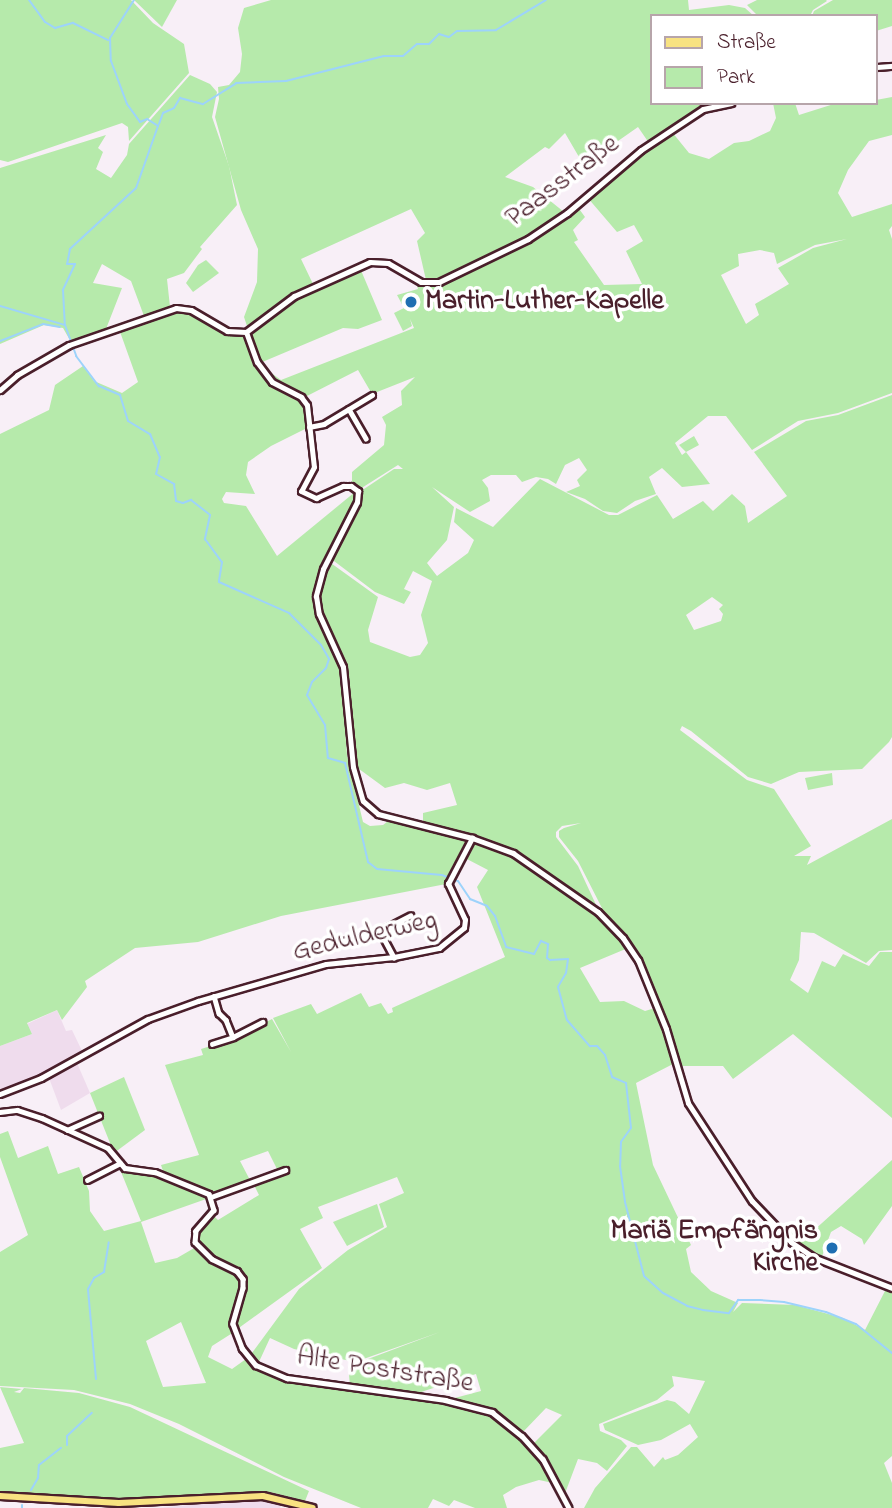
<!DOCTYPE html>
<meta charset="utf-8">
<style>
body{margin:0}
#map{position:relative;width:892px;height:1508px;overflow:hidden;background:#f8eff7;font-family:"Indie Flower",sans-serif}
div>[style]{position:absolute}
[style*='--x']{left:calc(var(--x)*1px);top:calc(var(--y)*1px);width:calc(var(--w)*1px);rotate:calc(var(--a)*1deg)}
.built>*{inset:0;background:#efdced}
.green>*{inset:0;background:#b6eaab}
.stream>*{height:2px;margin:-1px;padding:0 1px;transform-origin:1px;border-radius:1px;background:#9dd3fb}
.roads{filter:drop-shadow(2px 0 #4a1f2b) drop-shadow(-2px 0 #4a1f2b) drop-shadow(0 2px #4a1f2b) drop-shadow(0 -2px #4a1f2b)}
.minor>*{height:4.5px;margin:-2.25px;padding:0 2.25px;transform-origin:2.25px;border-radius:2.25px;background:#fff}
.tertiary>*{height:5px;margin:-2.5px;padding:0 2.5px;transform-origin:2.5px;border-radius:2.5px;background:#fff}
.primary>*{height:6px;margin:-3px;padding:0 3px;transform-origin:3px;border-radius:3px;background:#f8e281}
.dots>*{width:19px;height:19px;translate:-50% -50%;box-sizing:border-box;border:4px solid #fff;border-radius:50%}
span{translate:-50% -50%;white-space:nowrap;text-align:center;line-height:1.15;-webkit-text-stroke:7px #fff;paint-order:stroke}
.street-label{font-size:28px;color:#4a1f2b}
.poi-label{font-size:28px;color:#4a1f2b;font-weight:700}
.left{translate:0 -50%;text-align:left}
.right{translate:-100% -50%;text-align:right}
.legend{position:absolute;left:650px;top:14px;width:228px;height:91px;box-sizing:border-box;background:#fff;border:2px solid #b7a5aa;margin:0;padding:9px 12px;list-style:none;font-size:21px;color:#4a1f2b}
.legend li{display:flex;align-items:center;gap:14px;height:35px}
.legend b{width:35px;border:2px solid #b7a5aa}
</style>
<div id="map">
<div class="built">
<div style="clip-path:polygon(57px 1010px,66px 1031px,72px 1030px,83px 1053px,41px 1076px,0 1090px,0 1046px,32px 1034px,27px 1024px)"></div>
<div style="clip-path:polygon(77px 1063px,90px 1093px,61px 1110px,49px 1078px)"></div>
<div style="clip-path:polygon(252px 1499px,282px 1502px,280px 1508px,158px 1508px)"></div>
</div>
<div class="green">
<div style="clip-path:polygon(0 0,131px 0,153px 23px,184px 44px,189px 73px,129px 141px,128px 127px,122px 123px,8px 162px,0 160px)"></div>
<div style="clip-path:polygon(134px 0,177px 0,162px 27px)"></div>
<div style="clip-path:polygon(271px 0,688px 0,689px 10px,729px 5px,745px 8px,754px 16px,652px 16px,652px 103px,709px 105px,649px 143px,638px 127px,618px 141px,615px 138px,579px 157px,565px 133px,549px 149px,545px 147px,505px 177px,533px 187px,564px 212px,531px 235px,430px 282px,426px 280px,417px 241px,425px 233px,411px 209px,301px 259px,313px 284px,283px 300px,251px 327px,247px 326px,244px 317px,257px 282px,258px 249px,241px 210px,215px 117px,219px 99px,218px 87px,229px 85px,240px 72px,242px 54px,238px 28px,244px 8px)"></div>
<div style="clip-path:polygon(757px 0,826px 0,827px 1px,813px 10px,810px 16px,758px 16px,747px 5px)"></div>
<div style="clip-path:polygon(833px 0,892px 0,892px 26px,876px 31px,876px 16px,812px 16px,814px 11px)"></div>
<div style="clip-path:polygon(190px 75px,210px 84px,217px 92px,212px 117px,229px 166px,237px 205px,200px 247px,202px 249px,184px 273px,167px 279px,170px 307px,144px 316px,131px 281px,102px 264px,93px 283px,122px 288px,106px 329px,71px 342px,63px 328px,44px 325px,0 344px,0 168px,106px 135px,98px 148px,103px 152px,96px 169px,111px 178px,127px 155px,129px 144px)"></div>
<div style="clip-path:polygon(evenodd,892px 97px,892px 135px,869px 141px,848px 170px,838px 193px,852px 217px,892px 204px,892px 226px,889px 230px,892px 239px,892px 393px,838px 413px,798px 421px,752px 450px,726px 416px,708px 416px,675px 443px,682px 455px,686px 452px,679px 445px,694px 436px,699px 445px,686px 452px,710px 484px,682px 487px,662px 468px,649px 477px,656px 494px,635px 501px,617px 513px,603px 511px,585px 499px,566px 492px,580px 486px,577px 480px,587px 470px,579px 458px,565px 465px,556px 484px,548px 479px,536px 477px,522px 482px,516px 475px,491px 475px,482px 480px,488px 488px,490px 501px,470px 512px,432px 487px,454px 507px,447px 540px,427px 563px,437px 576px,468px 553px,474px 540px,454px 522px,456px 508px,493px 527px,540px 479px,609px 515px,618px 515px,657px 495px,673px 519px,703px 501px,713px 511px,732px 494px,745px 506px,748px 523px,787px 496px,754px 452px,806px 421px,838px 415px,892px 395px,892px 737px,889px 742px,862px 769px,799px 772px,771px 784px,748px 777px,691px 731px,682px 726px,680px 730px,747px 780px,774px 789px,811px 846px,794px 856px,811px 856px,807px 865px,892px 819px,892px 950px,879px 951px,866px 963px,814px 933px,801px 932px,799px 960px,790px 980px,808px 993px,822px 961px,835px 967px,843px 954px,869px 966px,880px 952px,892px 952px,892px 1118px,793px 1034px,733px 1079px,723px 1066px,678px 1066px,659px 1007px,622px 933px,606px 916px,578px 861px,559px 837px,559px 831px,564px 828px,581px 823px,562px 826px,556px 832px,556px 837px,578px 866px,598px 909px,515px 850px,423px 822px,423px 813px,457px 805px,450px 783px,427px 790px,404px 783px,385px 788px,355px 766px,345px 671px,320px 612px,318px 591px,328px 561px,378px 597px,368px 630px,370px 642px,410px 657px,420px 655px,428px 643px,421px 615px,432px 581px,413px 571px,404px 589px,411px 592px,404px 604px,375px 592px,330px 558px,359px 501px,361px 491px,394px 469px,403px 469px,398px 465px,360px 489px,352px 483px,352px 472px,384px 445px,386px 425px,382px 417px,402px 405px,401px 391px,415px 377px,372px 394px,358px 370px,305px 397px,277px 384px,263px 367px,281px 380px,414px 328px,410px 319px,412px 326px,403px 331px,394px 313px,404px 308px,397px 295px,418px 289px,416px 282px,429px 286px,439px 284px,518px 247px,544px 231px,577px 206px,585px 217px,573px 230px,578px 240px,574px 242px,604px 285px,642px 284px,626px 251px,643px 241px,634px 225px,617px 232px,587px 197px,631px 158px,672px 132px,689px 153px,709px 159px,734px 143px,749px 141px,770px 131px,776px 118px,773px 103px,795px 103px,799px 115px,837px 103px,876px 103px,876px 100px,892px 97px,847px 239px,813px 248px,778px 268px,789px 284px,755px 304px,759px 315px,746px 324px,721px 275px,739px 266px,738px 254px,760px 250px,774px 253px,777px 264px,815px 245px,847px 239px,892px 97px,712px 597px,723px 605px,719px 609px,723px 614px,721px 621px,694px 630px,686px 615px,712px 597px)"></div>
<div style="clip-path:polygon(206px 260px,219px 273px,193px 292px,186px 283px,198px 265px)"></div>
<div style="clip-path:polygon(360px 268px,382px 320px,358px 329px,343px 328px,260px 363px,250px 337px,254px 330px,297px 297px)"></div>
<div style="clip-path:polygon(184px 309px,225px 334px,244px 337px,268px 382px,300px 399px,305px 407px,305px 429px,271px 446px,248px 462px,246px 475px,255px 494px,226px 492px,222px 499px,224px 503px,246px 506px,277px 556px,355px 492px,354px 503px,317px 578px,313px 605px,341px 673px,347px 755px,363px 822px,370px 826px,383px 825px,391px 819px,462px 837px,467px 844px,446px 884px,281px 916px,198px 942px,135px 948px,85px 981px,87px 987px,62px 1020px,57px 1010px,27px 1023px,32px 1034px,0 1046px,0 434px,49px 410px,55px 385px,83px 366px,94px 381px,122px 393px,138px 382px,119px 329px)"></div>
<div style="clip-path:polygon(832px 773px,833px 785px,808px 790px,805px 778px)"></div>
<div style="clip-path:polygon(472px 840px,512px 855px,564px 889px,608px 924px,628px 948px,580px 968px,600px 1002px,624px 1001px,645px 1011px,655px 1008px,673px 1064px,636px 1083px,653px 1165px,691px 1245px,686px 1249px,691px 1272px,711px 1291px,738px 1303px,733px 1312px,742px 1303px,795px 1305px,843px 1318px,865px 1330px,886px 1289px,892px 1291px,892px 1456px,884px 1463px,892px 1483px,892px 1508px,584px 1508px,595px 1488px,631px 1447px,637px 1447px,654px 1467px,663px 1457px,665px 1460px,678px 1455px,698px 1437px,690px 1424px,661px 1440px,638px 1445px,605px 1430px,603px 1424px,667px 1400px,675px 1402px,689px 1414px,705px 1381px,672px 1376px,674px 1386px,657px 1400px,599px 1424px,600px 1431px,621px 1440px,627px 1446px,607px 1471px,597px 1463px,578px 1459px,564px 1496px,532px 1445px,562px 1415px,546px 1408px,522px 1433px,492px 1410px,451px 1399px,481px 1391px,476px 1374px,415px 1394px,350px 1386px,349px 1375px,360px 1362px,440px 1332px,355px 1362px,294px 1349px,270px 1338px,258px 1364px,249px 1357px,299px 1289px,348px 1250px,387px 1227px,379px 1204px,404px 1193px,397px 1177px,318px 1207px,323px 1218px,300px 1229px,322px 1268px,236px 1330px,243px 1277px,199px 1248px,195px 1235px,212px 1214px,218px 1220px,259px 1195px,253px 1183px,278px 1171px,268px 1151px,240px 1161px,251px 1182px,214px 1196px,205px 1189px,164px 1174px,161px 1165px,199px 1155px,165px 1065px,203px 1055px,201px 1049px,233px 1039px,272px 1019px,291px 1052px,273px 1018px,311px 1004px,317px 1014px,361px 993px,369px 1007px,381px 1003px,388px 1014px,393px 1012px,392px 1008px,505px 957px,477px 887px,488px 870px,463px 857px)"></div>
<div style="clip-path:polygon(124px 1077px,145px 1130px,114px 1153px,90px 1093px)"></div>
<div style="clip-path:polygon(evenodd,8px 1131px,18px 1158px,48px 1146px,58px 1174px,79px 1167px,89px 1191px,90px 1211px,104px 1231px,141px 1221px,119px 1167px,153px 1173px,204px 1193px,209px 1198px,141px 1222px,155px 1263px,177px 1258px,196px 1247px,236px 1272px,241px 1280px,241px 1290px,232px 1317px,234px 1332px,212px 1346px,208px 1357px,232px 1369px,246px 1359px,279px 1377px,350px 1390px,445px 1401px,482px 1410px,496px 1416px,527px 1444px,540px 1457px,553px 1483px,539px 1480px,516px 1487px,503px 1495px,507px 1508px,475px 1508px,454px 1500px,449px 1506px,433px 1499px,428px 1508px,361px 1508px,284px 1477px,179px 1424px,130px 1404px,74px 1390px,0 1386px,0 1252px,28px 1235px,0 1157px,0 1134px,8px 1131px,181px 1322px,206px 1383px,163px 1387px,146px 1341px,181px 1322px)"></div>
<div style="clip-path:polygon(892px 1160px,892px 1206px,864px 1245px,862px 1239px,841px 1226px,831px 1232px,821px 1259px,792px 1240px,744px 1186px,776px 1220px,802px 1241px)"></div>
<div style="clip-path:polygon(377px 1204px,384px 1227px,347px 1246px,333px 1222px)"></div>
<div style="clip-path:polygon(0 1387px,22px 1389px,14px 1392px,20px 1393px,24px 1388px,79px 1393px,130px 1407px,309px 1491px,305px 1501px,270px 1492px,109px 1499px,0 1493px,0 1448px,24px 1443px)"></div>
</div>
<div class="stream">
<div style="--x:29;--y:0;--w:27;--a:54"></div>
<div style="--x:45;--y:22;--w:12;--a:31"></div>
<div style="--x:55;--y:28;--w:19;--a:-16"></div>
<div style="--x:73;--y:23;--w:39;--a:26"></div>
<div style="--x:134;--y:0;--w:45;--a:122.3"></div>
<div style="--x:110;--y:38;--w:23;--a:88"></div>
<div style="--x:111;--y:61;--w:46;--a:69.6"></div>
<div style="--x:127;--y:104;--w:22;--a:54"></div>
<div style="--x:140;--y:122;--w:8;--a:-23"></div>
<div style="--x:147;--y:119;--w:13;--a:32"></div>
<div style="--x:158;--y:126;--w:66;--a:109.5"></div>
<div style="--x:136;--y:188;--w:90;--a:137.3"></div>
<div style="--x:70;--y:249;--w:15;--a:101"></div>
<div style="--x:67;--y:264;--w:8;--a:0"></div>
<div style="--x:75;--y:264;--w:29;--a:115"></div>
<div style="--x:63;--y:290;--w:35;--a:87"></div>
<div style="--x:65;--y:325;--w:33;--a:70"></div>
<div style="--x:76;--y:356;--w:38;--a:53"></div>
<div style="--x:99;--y:386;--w:23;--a:23"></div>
<div style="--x:120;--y:395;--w:27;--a:73"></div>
<div style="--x:128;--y:421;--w:26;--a:31"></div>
<div style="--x:150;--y:434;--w:25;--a:67"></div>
<div style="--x:160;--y:457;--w:17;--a:103"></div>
<div style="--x:156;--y:474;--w:21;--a:29"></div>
<div style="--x:174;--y:484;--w:17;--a:83"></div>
<div style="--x:176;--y:501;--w:7;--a:16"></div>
<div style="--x:183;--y:503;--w:9;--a:-21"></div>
<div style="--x:191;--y:500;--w:24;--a:38"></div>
<div style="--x:210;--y:515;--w:25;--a:102"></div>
<div style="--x:205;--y:539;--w:29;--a:54"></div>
<div style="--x:222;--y:562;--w:20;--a:99"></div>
<div style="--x:219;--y:582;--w:77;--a:23.9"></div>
<div style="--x:289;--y:613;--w:45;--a:45"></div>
<div style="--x:321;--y:645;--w:16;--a:60"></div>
<div style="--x:329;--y:659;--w:9;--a:108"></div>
<div style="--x:326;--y:668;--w:20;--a:135"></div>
<div style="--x:312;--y:682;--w:14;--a:111"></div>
<div style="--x:307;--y:695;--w:35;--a:59"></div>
<div style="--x:325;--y:725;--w:33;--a:85"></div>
<div style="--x:328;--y:758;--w:18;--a:16"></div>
<div style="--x:345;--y:763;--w:102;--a:76.9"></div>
<div style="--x:368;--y:862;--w:11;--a:38"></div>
<div style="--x:377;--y:869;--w:65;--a:5.3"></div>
<div style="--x:442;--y:875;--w:17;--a:21"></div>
<div style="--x:458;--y:881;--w:22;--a:56"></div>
<div style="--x:470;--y:899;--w:18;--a:22"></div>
<div style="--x:487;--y:906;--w:13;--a:51"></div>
<div style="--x:495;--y:916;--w:33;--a:70"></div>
<div style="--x:506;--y:947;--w:29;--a:14"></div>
<div style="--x:534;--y:954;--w:15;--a:-62"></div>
<div style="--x:541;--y:941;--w:8;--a:23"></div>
<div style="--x:548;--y:944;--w:14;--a:94"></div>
<div style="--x:547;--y:958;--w:4;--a:34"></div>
<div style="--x:550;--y:960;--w:18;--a:-3"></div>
<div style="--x:568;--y:959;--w:14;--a:98"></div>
<div style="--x:566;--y:973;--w:16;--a:120"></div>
<div style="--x:558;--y:987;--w:34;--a:75"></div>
<div style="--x:567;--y:1020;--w:35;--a:49"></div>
<div style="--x:590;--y:1046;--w:7;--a:0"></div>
<div style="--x:597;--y:1046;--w:12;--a:48"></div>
<div style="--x:605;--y:1055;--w:23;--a:72"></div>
<div style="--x:612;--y:1077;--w:15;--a:23"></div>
<div style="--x:626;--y:1083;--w:45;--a:83.7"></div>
<div style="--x:631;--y:1128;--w:17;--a:126"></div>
<div style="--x:621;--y:1142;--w:24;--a:92"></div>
<div style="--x:620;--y:1166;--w:36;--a:82"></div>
<div style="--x:625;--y:1202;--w:76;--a:75.6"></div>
<div style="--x:644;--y:1276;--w:25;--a:42"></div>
<div style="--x:663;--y:1293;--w:27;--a:28"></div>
<div style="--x:687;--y:1306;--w:16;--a:14"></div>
<div style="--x:703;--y:1310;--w:26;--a:7"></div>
<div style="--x:729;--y:1313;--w:16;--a:-55"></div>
<div style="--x:738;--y:1300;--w:22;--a:0"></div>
<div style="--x:760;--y:1300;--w:24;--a:5"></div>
<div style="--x:784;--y:1302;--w:43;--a:13.4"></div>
<div style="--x:826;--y:1312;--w:32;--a:22"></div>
<div style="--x:856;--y:1324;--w:46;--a:38.9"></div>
<div style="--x:159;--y:124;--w:12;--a:-70"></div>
<div style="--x:163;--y:113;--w:12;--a:-24"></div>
<div style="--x:174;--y:108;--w:12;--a:-59"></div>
<div style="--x:180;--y:98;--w:24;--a:15"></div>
<div style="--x:203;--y:104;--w:39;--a:-32"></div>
<div style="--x:236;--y:83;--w:50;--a:-2.3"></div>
<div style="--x:286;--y:81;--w:101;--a:-14.3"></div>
<div style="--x:384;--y:56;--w:19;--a:0"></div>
<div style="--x:403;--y:56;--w:18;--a:-41"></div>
<div style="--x:417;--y:44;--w:12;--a:0"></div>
<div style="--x:429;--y:44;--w:14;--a:-45"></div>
<div style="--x:439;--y:34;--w:10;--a:17"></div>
<div style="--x:449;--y:37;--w:10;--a:-37"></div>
<div style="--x:457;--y:31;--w:39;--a:-1"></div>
<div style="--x:496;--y:30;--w:58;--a:-31"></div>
<div style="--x:0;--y:306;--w:68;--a:16.3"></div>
<div style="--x:0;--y:341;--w:46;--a:-21.6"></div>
<div style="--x:43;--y:324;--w:17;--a:10"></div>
<div style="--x:96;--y:1379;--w:90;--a:-95.1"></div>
<div style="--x:88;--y:1289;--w:13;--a:-61"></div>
<div style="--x:94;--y:1278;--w:12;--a:-31"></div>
<div style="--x:104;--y:1272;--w:30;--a:-81"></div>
<div style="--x:67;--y:1445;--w:9;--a:-90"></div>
<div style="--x:67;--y:1436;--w:34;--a:-43"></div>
<div style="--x:31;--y:1490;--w:14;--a:-60"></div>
<div style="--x:38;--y:1478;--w:13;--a:-86"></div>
<div style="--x:39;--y:1465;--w:28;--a:-38"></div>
<div style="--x:22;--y:1508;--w:3;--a:-90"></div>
</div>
<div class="roads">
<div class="minor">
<div style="--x:349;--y:409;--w:34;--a:60"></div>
<div style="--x:309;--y:427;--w:15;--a:-11"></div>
<div style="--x:324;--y:424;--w:56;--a:-31.1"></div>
<div style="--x:380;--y:931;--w:30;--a:62"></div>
<div style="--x:339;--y:942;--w:42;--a:-15"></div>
<div style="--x:380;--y:931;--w:34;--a:-27"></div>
<div style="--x:214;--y:996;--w:18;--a:74"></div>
<div style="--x:219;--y:1013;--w:10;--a:45"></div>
<div style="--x:226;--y:1020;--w:18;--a:68"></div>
<div style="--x:212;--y:1044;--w:22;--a:-18"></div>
<div style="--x:233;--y:1037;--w:33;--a:-27"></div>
<div style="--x:0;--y:1094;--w:44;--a:-21.3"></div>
<div style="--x:41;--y:1078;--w:122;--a:-28.9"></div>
<div style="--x:148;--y:1019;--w:53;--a:-19.8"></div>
<div style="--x:198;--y:1001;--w:133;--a:-16.1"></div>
<div style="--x:326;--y:964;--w:68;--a:-5.9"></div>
<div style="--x:394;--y:957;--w:46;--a:-11.3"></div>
<div style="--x:439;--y:948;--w:32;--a:-39"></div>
<div style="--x:464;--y:928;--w:8;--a:-83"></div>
<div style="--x:465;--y:920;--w:40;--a:-115"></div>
<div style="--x:448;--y:884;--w:52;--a:-62.4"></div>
<div style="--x:0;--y:1112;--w:17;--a:-7"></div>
<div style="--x:17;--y:1110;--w:26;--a:18"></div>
<div style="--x:42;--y:1118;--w:72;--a:24.4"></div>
<div style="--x:108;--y:1148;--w:26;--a:50"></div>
<div style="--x:125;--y:1168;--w:30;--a:8"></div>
<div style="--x:155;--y:1172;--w:58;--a:22.2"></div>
<div style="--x:209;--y:1194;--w:17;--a:73"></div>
<div style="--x:214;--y:1210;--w:28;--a:131"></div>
<div style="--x:196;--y:1231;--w:11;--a:95"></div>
<div style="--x:195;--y:1242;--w:24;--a:45"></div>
<div style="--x:212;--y:1259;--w:28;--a:26"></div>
<div style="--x:237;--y:1271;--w:10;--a:53"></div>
<div style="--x:243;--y:1279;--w:9;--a:90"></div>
<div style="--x:243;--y:1288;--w:37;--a:106"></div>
<div style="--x:233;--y:1324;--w:26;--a:69"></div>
<div style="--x:242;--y:1348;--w:22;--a:51"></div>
<div style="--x:256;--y:1365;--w:34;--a:23"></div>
<div style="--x:287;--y:1378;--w:160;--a:7.9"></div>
<div style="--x:445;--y:1400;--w:49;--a:14.3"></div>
<div style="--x:492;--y:1412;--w:38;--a:39"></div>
<div style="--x:522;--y:1436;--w:31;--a:48"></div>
<div style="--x:543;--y:1459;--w:55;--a:62"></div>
<div style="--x:67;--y:1130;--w:35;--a:-24"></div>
<div style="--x:87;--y:1180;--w:37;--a:-27"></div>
<div style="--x:211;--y:1197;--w:79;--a:-20"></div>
</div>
<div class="tertiary">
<div style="--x:876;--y:67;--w:16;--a:-4"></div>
<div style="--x:246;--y:332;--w:32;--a:70"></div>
<div style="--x:257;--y:362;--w:25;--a:53"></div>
<div style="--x:272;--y:382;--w:33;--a:27"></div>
<div style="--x:301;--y:397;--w:10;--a:53"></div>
<div style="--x:307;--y:405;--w:62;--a:83.6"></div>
<div style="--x:314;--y:467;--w:27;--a:118"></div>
<div style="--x:301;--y:491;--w:17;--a:25"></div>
<div style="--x:316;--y:498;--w:30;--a:-24"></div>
<div style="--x:343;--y:486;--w:8;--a:0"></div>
<div style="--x:351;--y:486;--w:9;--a:36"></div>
<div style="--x:358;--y:491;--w:11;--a:95"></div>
<div style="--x:357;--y:502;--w:75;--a:116.9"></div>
<div style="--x:323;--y:569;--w:28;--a:105"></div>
<div style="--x:316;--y:596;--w:18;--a:81"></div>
<div style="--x:319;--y:614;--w:58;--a:65.6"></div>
<div style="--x:343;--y:667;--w:100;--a:84.3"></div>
<div style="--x:353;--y:767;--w:35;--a:74"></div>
<div style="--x:363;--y:801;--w:20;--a:41"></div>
<div style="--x:378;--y:814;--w:97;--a:14.3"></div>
<div style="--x:472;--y:838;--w:44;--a:20.1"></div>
<div style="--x:513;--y:853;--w:103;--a:34.8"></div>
<div style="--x:598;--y:912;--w:36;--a:46"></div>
<div style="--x:623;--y:938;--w:27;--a:56"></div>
<div style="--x:638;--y:960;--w:74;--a:67.9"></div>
<div style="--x:666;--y:1029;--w:77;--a:73.4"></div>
<div style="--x:688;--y:1103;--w:117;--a:56.9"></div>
<div style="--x:752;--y:1201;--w:57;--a:46.4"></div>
<div style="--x:791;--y:1242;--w:27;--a:34"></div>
<div style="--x:813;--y:1257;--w:85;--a:21.4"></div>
<div style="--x:0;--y:390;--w:23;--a:-41"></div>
<div style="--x:17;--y:375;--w:60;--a:-30"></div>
<div style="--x:69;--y:345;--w:113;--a:-19.1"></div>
<div style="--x:176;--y:308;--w:15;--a:8"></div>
<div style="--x:191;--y:310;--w:42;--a:30.3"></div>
<div style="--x:227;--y:331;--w:19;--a:3"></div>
<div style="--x:246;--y:332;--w:60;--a:-36.9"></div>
<div style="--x:294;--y:296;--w:83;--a:-24.1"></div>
<div style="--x:370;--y:262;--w:18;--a:3"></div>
<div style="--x:388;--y:263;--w:38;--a:30"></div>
<div style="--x:421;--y:282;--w:18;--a:0"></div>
<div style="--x:439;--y:282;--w:99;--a:-25.8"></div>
<div style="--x:528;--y:239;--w:47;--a:-33.7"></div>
<div style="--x:567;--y:213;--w:97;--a:-40.4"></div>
<div style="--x:641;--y:150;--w:74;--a:-33.5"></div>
<div style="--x:703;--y:109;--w:29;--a:-12"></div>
</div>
<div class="primary">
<div style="--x:0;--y:1496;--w:119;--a:3.4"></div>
<div style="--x:119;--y:1503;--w:144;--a:-2.8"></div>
<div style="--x:263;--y:1496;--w:51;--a:13.5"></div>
</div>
</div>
<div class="dots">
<div style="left:411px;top:302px;background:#1f6fb2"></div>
<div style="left:832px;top:1248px;background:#1f6fb2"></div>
</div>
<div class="street-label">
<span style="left:563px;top:182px;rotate:-37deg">Paasstraße</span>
<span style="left:365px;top:937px;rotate:-13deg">Gedulderweg</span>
<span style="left:385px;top:1371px;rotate:9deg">Alte Poststraße</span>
</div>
<div class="poi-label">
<span class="left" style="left:425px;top:302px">Martin-Luther-Kapelle</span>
<span class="right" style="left:818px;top:1248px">Mariä Empfängnis<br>Kirche</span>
</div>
<ul class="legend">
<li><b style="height:9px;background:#f8e281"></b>Straße</li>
<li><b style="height:19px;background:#b6eaab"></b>Park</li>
</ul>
</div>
